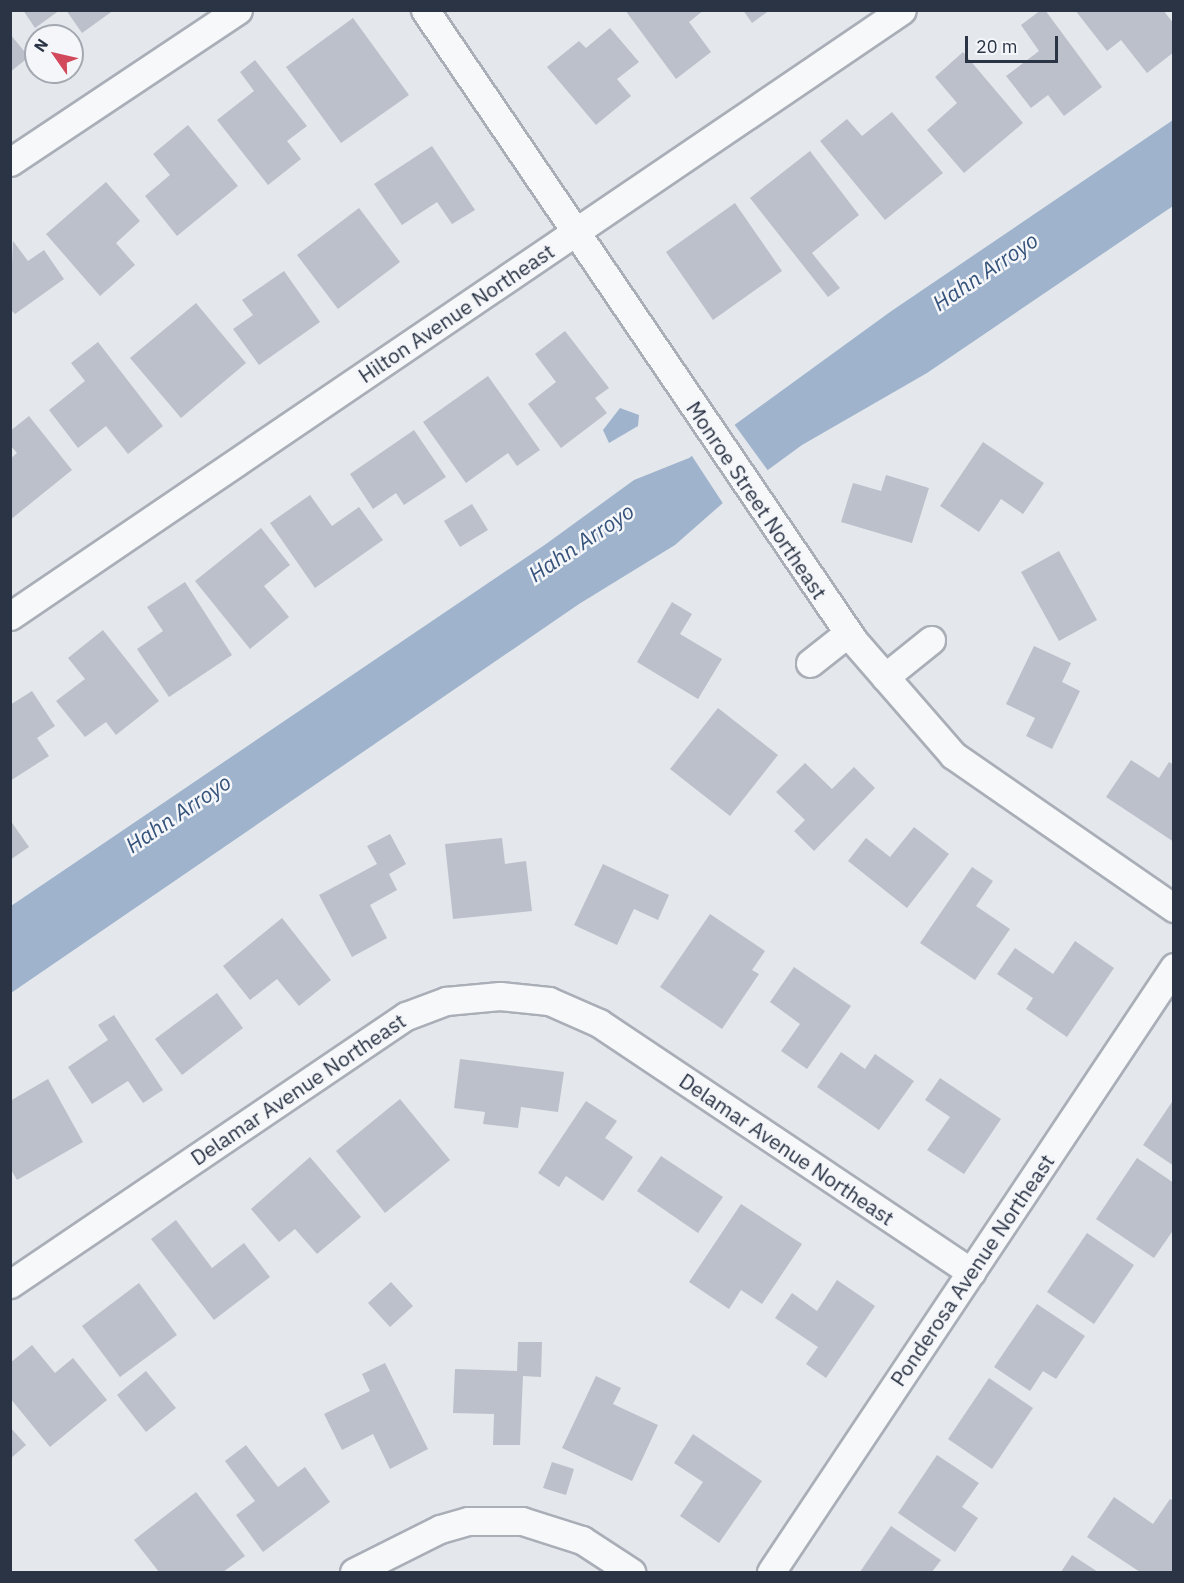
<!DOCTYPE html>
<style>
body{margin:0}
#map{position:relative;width:1184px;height:1583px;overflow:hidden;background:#e4e7ec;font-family:"IBM Plex Sans",sans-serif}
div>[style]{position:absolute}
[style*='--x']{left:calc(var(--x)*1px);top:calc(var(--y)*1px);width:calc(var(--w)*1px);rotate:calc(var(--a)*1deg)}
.water>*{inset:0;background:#9fb4cc}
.pier>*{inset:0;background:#e4e7ec}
.building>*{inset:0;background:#bbc0ca}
.roads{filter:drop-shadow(2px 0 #a9aeb7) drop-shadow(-2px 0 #a9aeb7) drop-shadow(0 2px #a9aeb7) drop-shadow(0 -2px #a9aeb7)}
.street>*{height:27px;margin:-13.5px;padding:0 13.5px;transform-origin:13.5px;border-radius:13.5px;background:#f7f8fa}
span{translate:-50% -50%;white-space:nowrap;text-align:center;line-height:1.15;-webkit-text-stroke:5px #f4f6f9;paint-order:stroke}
.street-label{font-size:21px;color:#2b3445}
.water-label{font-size:22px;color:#34527a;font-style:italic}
.frame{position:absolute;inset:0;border:12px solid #2b3445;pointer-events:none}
.north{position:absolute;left:24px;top:24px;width:60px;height:60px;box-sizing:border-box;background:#f4f6f9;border:2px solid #a4a8b1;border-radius:50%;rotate:304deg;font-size:16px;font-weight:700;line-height:24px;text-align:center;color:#2b3445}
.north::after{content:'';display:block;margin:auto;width:21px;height:27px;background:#d1495b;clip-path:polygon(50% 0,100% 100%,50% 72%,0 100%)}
.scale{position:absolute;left:965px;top:36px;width:93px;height:27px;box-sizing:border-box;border:3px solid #2b3445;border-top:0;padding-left:8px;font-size:18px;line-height:21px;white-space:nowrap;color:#2b3445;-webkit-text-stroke:4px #f4f6f9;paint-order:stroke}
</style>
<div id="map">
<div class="water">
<div style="clip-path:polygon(1173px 120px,1173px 206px,927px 373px,802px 445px,724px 502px,675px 545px,579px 604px,11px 993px,11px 906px,546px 544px,634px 480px,689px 458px,890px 312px)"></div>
<div style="clip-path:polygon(620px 408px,639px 415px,638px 426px,609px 443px,603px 430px)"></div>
</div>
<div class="pier">
<div style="clip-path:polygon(734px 424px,769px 472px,724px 505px,690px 453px)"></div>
</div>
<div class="building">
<div style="clip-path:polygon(23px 10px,60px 10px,35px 28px)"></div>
<div style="clip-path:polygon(66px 10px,114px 10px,82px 33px)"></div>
<div style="clip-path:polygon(625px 10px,704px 10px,689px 22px,711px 52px,676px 79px)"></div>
<div style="clip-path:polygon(743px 10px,770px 10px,752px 23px)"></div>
<div style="clip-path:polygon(1041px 10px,1045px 10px,1102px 87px,1064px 116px,1048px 95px,1031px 108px,1006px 76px,1039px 51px,1021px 25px)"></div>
<div style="clip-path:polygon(1075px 10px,1163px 10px,1174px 24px,1174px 52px,1147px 73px,1121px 40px,1107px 51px)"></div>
<div style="clip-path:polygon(353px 18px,409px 95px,341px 143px,286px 67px)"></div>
<div style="clip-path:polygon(610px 28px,639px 62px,617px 79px,631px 96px,596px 125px,547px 67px,579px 41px,586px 48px)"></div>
<div style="clip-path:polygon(10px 34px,29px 57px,10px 72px)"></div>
<div style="clip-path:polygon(963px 52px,1023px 123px,964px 173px,927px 130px,957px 103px,935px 77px)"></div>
<div style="clip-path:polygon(255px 60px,307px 126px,287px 141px,301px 159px,268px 185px,217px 120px,254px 91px,240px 72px)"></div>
<div style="clip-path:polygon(892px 112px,943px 173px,885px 220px,820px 141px,847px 119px,862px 136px)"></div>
<div style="clip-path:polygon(188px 125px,238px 186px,177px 236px,145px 196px,170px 175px,153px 154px)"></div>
<div style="clip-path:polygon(432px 146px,475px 210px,452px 224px,437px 202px,402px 225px,374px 184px)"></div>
<div style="clip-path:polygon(810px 151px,859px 215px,812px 253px,840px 288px,828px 297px,750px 198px)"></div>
<div style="clip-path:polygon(106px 182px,140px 221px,116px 243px,135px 265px,100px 296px,46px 234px)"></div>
<div style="clip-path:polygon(735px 203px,782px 271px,713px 320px,666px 252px)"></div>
<div style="clip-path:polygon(359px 208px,400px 262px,338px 309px,297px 255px)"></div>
<div style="clip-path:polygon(13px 241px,28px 261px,44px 250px,64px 279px,15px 314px,10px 309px)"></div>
<div style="clip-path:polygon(284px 271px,320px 322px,259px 365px,233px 329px,253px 315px,242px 300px)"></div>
<div style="clip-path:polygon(196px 303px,246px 363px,181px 418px,130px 358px)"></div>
<div style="clip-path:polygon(565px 331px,609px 388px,595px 398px,607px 413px,561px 448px,528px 404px,556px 382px,535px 354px)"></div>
<div style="clip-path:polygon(98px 342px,163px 426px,128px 454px,106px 426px,78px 448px,49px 410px,85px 381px,71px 363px)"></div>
<div style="clip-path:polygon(488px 376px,540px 450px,517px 466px,508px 453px,466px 483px,423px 422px)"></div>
<div style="clip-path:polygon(29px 416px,72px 470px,10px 520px,10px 459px,17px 453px,10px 445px,10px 431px)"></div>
<div style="clip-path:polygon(414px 430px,446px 477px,404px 505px,396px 493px,373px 509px,350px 474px)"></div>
<div style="clip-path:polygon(983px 442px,1044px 483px,1023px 514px,1001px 499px,979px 532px,940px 506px)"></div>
<div style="clip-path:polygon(886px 475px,929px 488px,912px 543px,841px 522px,853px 483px,881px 491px)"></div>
<div style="clip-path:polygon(310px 495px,332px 526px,359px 507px,383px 540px,315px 588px,270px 523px)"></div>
<div style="clip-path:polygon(472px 504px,488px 530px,460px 547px,444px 521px)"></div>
<div style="clip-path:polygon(261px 528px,290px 565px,264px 586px,289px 617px,250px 649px,195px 581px)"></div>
<div style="clip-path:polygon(1059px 551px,1097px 620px,1059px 641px,1021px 572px)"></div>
<div style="clip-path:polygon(185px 582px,232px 655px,169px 697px,137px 649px,163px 631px,147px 607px)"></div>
<div style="clip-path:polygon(672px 602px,692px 614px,680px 634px,722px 659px,698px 699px,637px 662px)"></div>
<div style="clip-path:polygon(103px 630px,159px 701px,116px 735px,106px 722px,85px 737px,56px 701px,85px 679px,68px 658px)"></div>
<div style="clip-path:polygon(1034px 646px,1071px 663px,1062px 682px,1080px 691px,1052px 749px,1026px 736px,1035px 718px,1006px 704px)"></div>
<div style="clip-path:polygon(32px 691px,55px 726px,37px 738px,49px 756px,10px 781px,10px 705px)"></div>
<div style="clip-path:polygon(718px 708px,778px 755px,730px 816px,670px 769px)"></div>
<div style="clip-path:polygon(1131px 760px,1159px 778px,1169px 762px,1174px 765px,1174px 842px,1106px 797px)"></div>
<div style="clip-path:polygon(805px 763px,832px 789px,854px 767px,875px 788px,814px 851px,794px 831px,805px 820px,776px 792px)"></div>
<div style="clip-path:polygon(10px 820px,29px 847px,10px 860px)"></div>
<div style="clip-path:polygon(914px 827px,949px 854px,907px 908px,848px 861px,866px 838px,890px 857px)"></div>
<div style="clip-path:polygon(390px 834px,406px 864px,389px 874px,397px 890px,370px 905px,387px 938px,352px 957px,319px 895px,377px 864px,367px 846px)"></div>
<div style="clip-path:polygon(502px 838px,505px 864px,526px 861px,532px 911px,453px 919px,445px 844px)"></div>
<div style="clip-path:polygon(603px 864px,669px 895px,658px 920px,634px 909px,617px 945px,574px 925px)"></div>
<div style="clip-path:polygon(972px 867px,993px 881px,976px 906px,1010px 929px,975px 980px,920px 943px)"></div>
<div style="clip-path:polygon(710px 914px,765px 951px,752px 970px,759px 974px,722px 1029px,660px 987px)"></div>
<div style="clip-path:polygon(282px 918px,331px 980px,299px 1006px,277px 979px,250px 1000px,223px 966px)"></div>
<div style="clip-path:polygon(1075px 941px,1114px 968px,1067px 1037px,1026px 1009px,1033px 998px,997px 974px,1015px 948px,1053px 974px)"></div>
<div style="clip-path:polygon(794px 967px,851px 1006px,807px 1069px,781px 1051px,800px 1024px,770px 1002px)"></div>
<div style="clip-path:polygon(217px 993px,243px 1028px,182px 1075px,155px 1039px)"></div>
<div style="clip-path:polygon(114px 1015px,163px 1090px,143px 1103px,128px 1081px,92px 1104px,68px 1067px,108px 1040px,98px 1025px)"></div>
<div style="clip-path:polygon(841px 1052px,865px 1069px,875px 1054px,914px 1081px,879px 1130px,817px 1087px)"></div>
<div style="clip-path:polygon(460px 1059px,564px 1072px,558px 1112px,521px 1107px,518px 1128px,483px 1124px,485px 1112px,454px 1108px)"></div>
<div style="clip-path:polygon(940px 1078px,1001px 1119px,964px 1174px,927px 1150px,950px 1117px,925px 1100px)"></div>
<div style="clip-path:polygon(48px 1079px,83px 1142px,17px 1180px,10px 1168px,10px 1101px)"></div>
<div style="clip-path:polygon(400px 1099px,450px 1160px,385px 1213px,336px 1151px)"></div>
<div style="clip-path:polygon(1174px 1099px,1174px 1166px,1143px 1145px)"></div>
<div style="clip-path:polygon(586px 1101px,617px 1121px,605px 1138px,633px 1157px,603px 1201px,566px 1176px,559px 1187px,538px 1173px)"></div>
<div style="clip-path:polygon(661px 1156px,723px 1197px,698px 1233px,637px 1191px)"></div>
<div style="clip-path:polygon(310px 1157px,361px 1217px,317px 1254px,295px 1229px,279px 1242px,251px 1209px)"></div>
<div style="clip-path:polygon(1137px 1158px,1174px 1183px,1174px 1229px,1154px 1258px,1096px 1219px)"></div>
<div style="clip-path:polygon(741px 1204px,802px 1244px,762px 1304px,741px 1290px,729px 1309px,689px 1282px)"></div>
<div style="clip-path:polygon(176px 1220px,212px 1268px,244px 1243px,270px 1277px,214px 1320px,151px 1239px)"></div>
<div style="clip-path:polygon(1087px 1233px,1134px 1265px,1094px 1324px,1047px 1292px)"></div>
<div style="clip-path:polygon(837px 1280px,875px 1306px,826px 1378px,806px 1364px,818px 1347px,775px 1318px,792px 1293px,817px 1311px)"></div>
<div style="clip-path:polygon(391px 1282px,413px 1306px,390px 1327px,368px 1303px)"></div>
<div style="clip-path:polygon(139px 1283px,177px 1335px,120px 1377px,82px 1326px)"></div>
<div style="clip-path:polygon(1037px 1304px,1085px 1336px,1056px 1379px,1043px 1371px,1030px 1391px,994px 1367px)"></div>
<div style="clip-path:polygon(518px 1342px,542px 1342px,541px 1377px,523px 1376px,520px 1445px,493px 1445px,494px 1414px,453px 1413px,455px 1369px,517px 1371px)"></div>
<div style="clip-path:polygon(32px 1345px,55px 1373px,73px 1358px,107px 1400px,50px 1447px,10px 1398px,10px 1363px)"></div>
<div style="clip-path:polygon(385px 1363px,428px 1449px,390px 1469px,373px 1434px,342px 1450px,324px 1414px,370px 1391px,362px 1374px)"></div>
<div style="clip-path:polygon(146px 1371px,176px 1408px,146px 1432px,117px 1395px)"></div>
<div style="clip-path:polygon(596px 1376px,621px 1388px,613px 1404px,658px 1425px,632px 1481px,562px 1448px)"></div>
<div style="clip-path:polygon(989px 1378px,1033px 1408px,992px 1469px,948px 1439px)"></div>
<div style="clip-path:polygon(10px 1427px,26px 1445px,10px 1459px)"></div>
<div style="clip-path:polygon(693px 1434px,762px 1481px,719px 1543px,680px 1516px,703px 1482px,674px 1463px)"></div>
<div style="clip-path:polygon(246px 1445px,278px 1487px,305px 1467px,330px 1502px,263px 1552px,236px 1515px,255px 1501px,225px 1461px)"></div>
<div style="clip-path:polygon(937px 1455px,979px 1483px,962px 1507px,978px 1518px,955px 1552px,898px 1513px)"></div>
<div style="clip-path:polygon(552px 1462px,574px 1469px,566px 1495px,543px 1488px)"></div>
<div style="clip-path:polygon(196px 1492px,245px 1556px,223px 1572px,159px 1572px,134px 1540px)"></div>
<div style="clip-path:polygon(1114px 1497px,1153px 1524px,1170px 1499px,1174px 1501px,1174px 1572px,1140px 1572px,1087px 1537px)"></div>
<div style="clip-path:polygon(891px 1526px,941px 1560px,932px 1572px,860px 1572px)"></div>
<div style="clip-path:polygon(1072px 1555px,1098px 1572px,1061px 1572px)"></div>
</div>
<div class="roads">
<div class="street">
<div style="--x:425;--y:10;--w:763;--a:55.79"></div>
<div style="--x:854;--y:641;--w:151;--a:49"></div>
<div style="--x:953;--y:755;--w:269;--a:34.7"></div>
<div style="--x:10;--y:162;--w:274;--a:-33.7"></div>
<div style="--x:10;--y:616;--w:1078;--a:-34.19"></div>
<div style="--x:810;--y:663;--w:48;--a:-38.3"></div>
<div style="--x:885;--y:677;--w:59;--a:-38.8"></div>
<div style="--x:10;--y:1284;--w:478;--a:-34.1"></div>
<div style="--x:406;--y:1016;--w:43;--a:-20.6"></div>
<div style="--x:446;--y:1001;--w:54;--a:-5.3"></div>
<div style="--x:500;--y:996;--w:49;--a:5.8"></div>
<div style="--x:549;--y:1001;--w:55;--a:23.7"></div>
<div style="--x:599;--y:1023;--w:448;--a:33.8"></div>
<div style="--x:354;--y:1572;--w:96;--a:-26.6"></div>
<div style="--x:440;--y:1529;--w:29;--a:-16"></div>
<div style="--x:468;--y:1521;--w:54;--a:0"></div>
<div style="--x:522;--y:1521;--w:63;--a:17.6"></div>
<div style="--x:582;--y:1540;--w:59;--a:33.1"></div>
<div style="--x:771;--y:1572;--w:727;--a:-56.33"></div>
</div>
</div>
<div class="street-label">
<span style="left:456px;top:313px;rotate:-34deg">Hilton Avenue Northeast</span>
<span style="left:757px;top:500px;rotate:56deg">Monroe Street Northeast</span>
<span style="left:298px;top:1089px;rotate:-34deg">Delamar Avenue Northeast</span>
<span style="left:787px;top:1149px;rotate:34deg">Delamar Avenue Northeast</span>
<span style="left:972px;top:1270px;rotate:-56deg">Ponderosa Avenue Northeast</span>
</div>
<div class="water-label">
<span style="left:985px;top:271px;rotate:-34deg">Hahn Arroyo</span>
<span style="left:581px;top:542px;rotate:-34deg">Hahn Arroyo</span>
<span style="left:178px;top:813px;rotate:-34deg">Hahn Arroyo</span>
</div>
<div class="frame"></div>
<div class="north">N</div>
<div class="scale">20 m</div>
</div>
